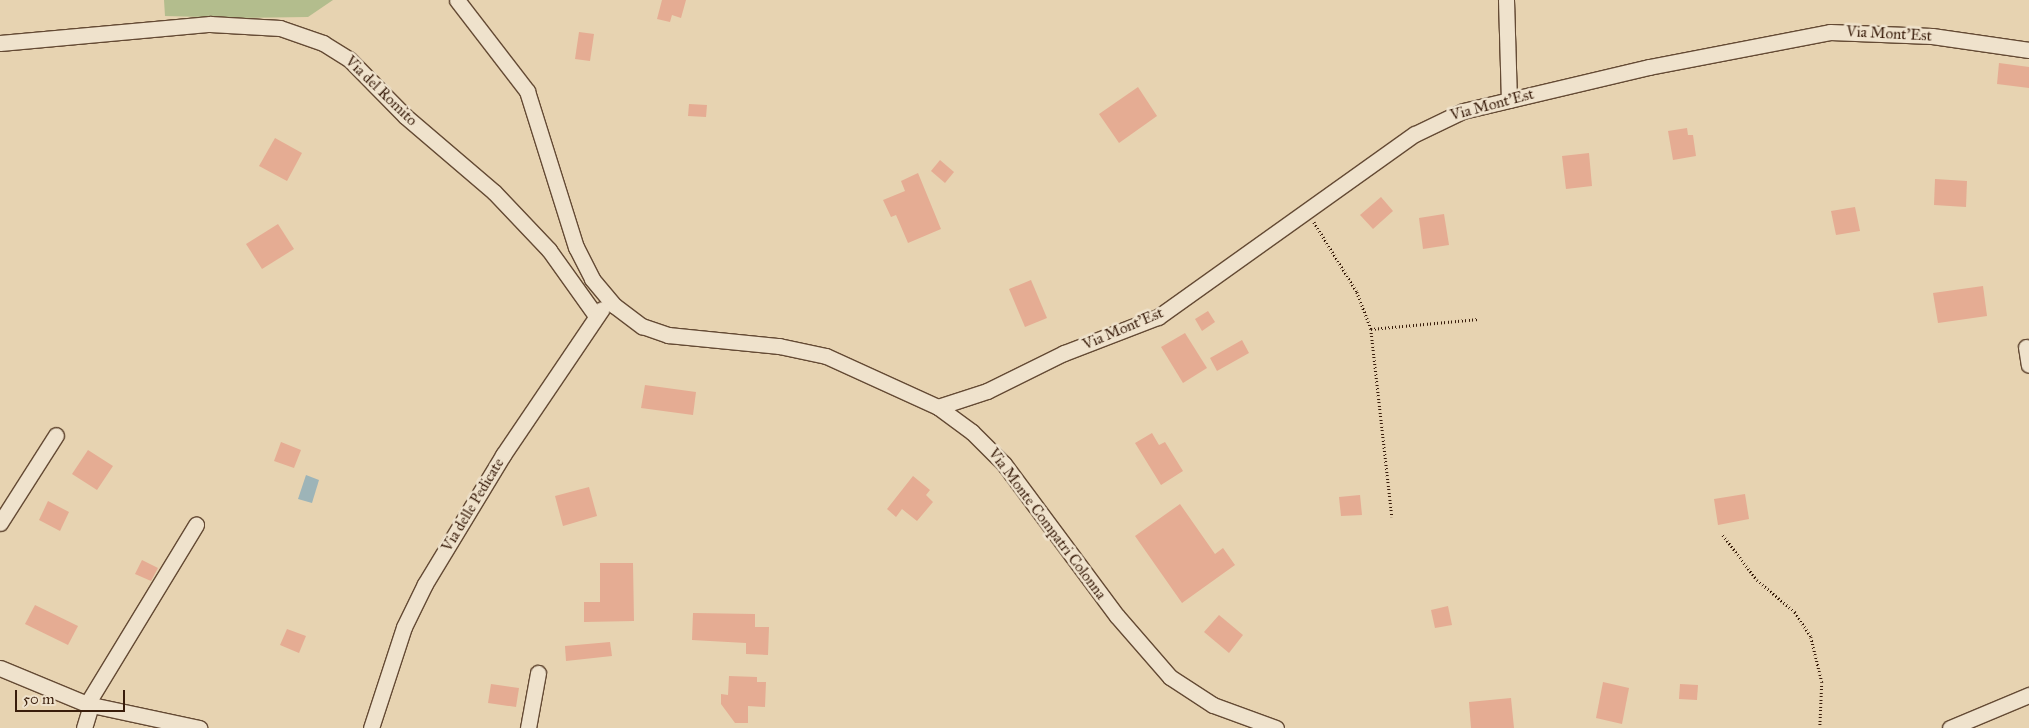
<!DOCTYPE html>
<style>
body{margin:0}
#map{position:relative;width:2029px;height:728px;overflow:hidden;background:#e7d3b1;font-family:"IM FELL Great Primer",serif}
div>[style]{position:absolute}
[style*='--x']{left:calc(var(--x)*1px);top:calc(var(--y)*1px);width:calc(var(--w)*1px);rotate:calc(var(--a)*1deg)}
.green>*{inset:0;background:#b3bd8d}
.water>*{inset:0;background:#9db4b8}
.building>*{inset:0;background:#e5ac93}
.path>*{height:2.5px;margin-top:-1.25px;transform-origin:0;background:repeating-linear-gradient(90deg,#391d0b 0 1px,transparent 0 3.5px)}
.roads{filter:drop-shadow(1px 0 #644a34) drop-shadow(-1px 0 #644a34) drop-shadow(0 1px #644a34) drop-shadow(0 -1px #644a34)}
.minor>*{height:15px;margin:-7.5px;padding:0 7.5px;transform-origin:7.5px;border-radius:7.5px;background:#efe2cc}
span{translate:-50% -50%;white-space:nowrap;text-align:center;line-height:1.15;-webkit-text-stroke:5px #efe2cc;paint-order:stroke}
.street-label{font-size:15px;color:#391d0b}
.scale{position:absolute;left:15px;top:690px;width:110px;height:22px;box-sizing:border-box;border:2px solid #391d0b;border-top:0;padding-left:6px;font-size:15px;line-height:18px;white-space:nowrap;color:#391d0b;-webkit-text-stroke:4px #efe2cc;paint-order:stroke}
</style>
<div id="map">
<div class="green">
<div style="clip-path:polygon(164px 0,333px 0,308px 17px,238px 18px,165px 16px)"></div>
</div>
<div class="water">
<div style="clip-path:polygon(306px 475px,319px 480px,312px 503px,298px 499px)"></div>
</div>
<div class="building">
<div style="clip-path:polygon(662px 0,686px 0,681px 18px,672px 15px,670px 22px,657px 19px)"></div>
<div style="clip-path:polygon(579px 32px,594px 34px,590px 61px,575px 59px)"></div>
<div style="clip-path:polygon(1999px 63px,2029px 67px,2029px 88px,1997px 84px)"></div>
<div style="clip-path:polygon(1138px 87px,1157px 116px,1119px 143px,1099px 114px)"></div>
<div style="clip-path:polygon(689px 104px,707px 105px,706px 117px,688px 116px)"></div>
<div style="clip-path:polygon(1687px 128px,1688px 135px,1693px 135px,1696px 156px,1673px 160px,1668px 131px)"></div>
<div style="clip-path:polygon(275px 138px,302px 153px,287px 181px,259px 166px)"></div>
<div style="clip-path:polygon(1589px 153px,1592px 186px,1566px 189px,1562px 156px)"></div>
<div style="clip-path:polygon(940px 160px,954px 172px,945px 183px,931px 171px)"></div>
<div style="clip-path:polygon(918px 173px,941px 229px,908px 243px,896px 215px,891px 217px,883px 200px,905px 191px,901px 181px)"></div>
<div style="clip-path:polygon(1935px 179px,1967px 181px,1966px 207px,1934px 205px)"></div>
<div style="clip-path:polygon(1381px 197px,1393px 211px,1373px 229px,1360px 215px)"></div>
<div style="clip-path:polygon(1855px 207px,1860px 231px,1836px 235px,1831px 211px)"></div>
<div style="clip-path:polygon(1444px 214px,1449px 245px,1423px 249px,1419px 218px)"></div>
<div style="clip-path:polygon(278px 224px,294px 249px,262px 269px,246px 244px)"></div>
<div style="clip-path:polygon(1031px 280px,1047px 318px,1025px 327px,1009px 289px)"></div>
<div style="clip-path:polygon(1983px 286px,1987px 316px,1938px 323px,1933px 293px)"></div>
<div style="clip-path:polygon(1208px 311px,1215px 322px,1202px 331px,1195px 319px)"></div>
<div style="clip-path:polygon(1185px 333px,1207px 368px,1183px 383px,1161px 347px)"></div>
<div style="clip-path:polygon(1242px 340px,1249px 353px,1217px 371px,1210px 358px)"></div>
<div style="clip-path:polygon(645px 385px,696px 392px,693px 415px,641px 408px)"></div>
<div style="clip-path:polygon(1152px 433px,1159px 445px,1165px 442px,1183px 471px,1161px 485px,1135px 443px)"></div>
<div style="clip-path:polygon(281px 442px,301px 450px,294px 468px,274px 461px)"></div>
<div style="clip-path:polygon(88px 450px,113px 466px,97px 490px,72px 474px)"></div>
<div style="clip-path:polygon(913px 476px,930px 490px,926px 495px,933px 502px,917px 521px,902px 509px,896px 517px,887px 509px)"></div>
<div style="clip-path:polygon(589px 487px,597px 516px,563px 526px,555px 496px)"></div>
<div style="clip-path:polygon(1745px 494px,1749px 519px,1718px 525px,1714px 499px)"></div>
<div style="clip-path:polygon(1360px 495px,1362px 515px,1341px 516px,1339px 497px)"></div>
<div style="clip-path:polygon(48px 501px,69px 512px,60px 531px,39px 520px)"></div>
<div style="clip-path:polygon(1180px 504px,1215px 554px,1223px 548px,1235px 565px,1182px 603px,1135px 536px)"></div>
<div style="clip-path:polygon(142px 560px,158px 568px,151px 581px,135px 574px)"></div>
<div style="clip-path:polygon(600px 563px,633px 563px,634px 621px,584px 622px,584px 602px,600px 602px)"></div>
<div style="clip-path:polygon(35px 605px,78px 626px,68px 645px,25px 624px)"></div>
<div style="clip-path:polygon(1448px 606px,1452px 625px,1435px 628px,1431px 610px)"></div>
<div style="clip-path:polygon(693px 613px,755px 614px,755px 627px,769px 627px,768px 655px,746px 654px,746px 643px,692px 640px)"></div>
<div style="clip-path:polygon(1219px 615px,1243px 635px,1229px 653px,1204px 632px)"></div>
<div style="clip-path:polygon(287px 629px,306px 636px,299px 653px,280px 645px)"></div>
<div style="clip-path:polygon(610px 642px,612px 656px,566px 661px,565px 646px)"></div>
<div style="clip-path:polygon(729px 676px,757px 677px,757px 682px,766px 682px,765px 707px,748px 706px,748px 723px,735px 723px,721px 704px,721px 694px,728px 695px)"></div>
<div style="clip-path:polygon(1603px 682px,1629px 688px,1622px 724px,1596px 718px)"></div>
<div style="clip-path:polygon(491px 684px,519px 688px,516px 707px,488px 703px)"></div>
<div style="clip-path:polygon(1680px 684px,1698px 685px,1697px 700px,1679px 699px)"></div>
<div style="clip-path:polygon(1511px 698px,1514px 728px,1471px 728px,1469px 702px)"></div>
</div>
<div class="path">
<div style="--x:1314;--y:222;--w:82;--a:58.4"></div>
<div style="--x:1357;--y:292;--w:40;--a:69"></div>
<div style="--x:1371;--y:329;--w:108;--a:-5.3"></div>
<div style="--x:1371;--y:329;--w:189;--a:83.6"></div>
<div style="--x:1723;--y:535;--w:56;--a:52.9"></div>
<div style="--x:1757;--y:580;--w:50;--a:40.1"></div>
<div style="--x:1795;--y:612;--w:30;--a:57"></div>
<div style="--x:1811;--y:637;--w:46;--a:76.3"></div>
<div style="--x:1822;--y:682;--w:46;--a:92.5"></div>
</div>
<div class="roads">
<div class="minor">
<div style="--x:457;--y:0;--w:115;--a:52.4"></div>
<div style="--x:527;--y:91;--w:164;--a:72.6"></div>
<div style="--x:576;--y:247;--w:36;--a:63"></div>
<div style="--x:592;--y:279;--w:35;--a:50"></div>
<div style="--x:615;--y:306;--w:34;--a:37"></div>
<div style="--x:642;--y:326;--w:28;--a:19"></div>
<div style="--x:668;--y:335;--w:112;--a:5.7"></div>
<div style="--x:779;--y:346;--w:48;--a:12"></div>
<div style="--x:826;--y:356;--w:123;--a:24.5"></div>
<div style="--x:938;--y:407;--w:42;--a:36.3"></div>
<div style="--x:972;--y:432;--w:45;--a:45"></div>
<div style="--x:1004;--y:464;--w:189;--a:53.4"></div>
<div style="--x:1117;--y:616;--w:81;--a:49"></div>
<div style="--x:1170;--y:677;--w:51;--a:33.1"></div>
<div style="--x:1213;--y:705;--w:67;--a:20.1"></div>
<div style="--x:1506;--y:0;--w:100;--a:88.3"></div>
<div style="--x:0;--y:43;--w:211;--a:-5.2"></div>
<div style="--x:210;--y:24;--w:70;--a:3.3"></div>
<div style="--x:280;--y:28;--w:46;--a:19.2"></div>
<div style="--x:323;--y:43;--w:31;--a:32"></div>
<div style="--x:349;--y:59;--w:80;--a:45.5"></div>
<div style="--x:405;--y:116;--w:117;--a:40.5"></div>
<div style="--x:494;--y:192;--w:80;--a:46.5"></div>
<div style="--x:549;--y:250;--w:81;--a:54.5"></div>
<div style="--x:2026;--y:347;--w:18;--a:81"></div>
<div style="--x:938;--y:407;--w:52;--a:-18.1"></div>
<div style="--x:987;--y:391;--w:86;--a:-26.3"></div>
<div style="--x:1064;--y:353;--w:101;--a:-21"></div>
<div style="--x:1158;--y:317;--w:315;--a:-35.5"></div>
<div style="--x:1415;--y:134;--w:53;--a:-25.6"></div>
<div style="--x:1463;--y:111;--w:191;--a:-13.3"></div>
<div style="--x:1649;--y:67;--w:184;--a:-10.9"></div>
<div style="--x:1830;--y:32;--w:102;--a:2.2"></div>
<div style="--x:1932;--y:36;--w:98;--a:8.2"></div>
<div style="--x:0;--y:523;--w:104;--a:-57.5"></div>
<div style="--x:0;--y:668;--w:94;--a:22.5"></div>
<div style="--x:87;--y:704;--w:115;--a:12.1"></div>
<div style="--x:87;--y:704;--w:210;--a:-58.7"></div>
<div style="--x:84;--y:728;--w:24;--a:-73"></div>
<div style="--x:371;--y:728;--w:106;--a:-71.9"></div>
<div style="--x:404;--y:627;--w:48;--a:-64"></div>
<div style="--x:425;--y:584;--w:151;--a:-58.8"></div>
<div style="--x:503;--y:455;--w:176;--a:-55.9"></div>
<div style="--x:528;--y:728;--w:56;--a:-79.7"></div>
<div style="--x:1950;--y:728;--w:86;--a:-22.7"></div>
</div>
</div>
<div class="street-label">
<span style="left:1889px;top:34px;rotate:3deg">Via Mont'Est</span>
<span style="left:381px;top:91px;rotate:44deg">Via del Romito</span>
<span style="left:1492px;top:105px;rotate:-15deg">Via Mont'Est</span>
<span style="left:1123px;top:329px;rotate:-23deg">Via Mont'Est</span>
<span style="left:473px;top:505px;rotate:-59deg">Via delle Pedicate</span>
<span style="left:1047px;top:524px;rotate:53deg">Via Monte Compatri Colonna</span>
</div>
<div class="scale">50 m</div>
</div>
